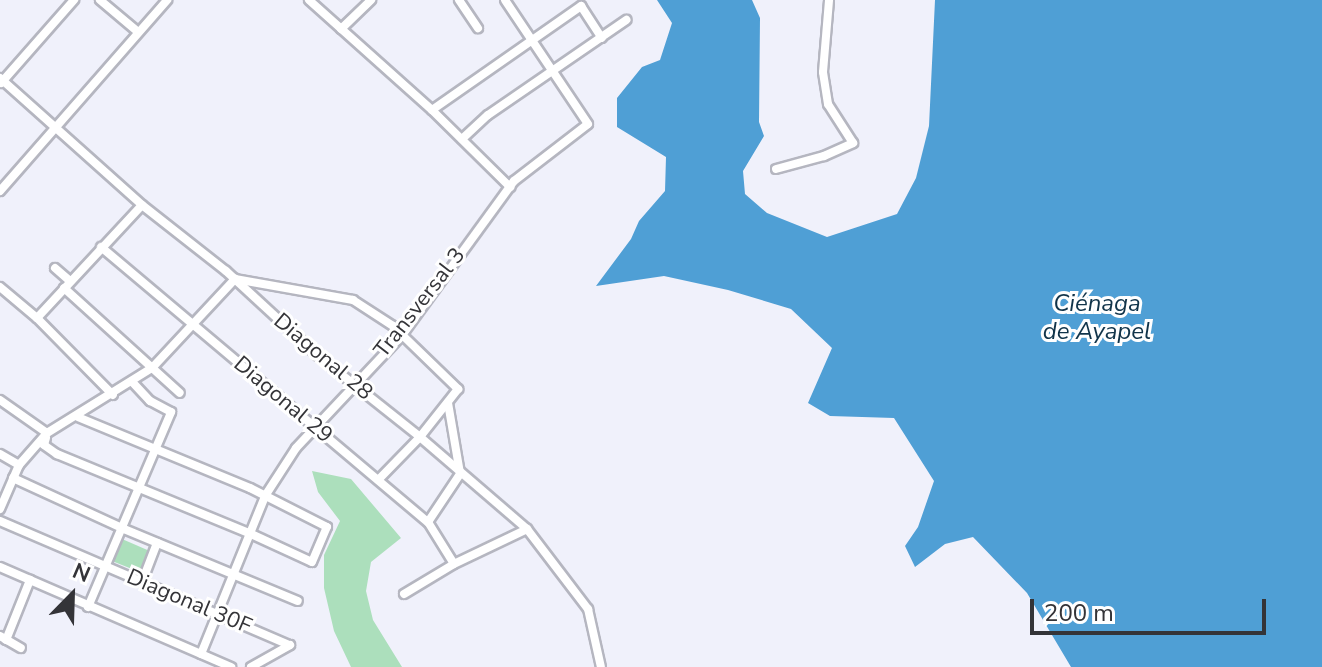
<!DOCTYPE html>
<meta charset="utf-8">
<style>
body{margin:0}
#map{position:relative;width:1322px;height:667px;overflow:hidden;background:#f0f1fb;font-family:"Nunito Sans",sans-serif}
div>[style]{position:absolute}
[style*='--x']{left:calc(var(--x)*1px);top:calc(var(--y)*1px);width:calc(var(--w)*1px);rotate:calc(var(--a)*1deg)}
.green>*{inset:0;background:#acdfbc}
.water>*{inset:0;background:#4f9fd5}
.roads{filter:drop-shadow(2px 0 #b5b6c0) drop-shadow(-2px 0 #b5b6c0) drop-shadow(0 2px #b5b6c0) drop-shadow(0 -2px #b5b6c0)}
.minor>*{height:8px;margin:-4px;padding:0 4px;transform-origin:4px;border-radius:4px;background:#fff}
span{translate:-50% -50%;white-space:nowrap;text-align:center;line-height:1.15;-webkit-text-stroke:6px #fff;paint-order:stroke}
.street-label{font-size:22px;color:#343438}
.water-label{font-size:24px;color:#11344a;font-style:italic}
.north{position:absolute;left:32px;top:555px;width:80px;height:80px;-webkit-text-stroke:6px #fff;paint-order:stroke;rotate:23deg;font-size:22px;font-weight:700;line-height:32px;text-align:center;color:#343438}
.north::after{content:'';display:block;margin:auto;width:28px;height:36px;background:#343438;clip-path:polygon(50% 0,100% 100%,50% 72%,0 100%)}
.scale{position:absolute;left:1030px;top:599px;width:236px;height:36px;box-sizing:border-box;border:4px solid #343438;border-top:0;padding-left:10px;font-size:24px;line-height:28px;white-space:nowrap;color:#343438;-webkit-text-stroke:6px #fff;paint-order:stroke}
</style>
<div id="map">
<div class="green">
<div style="clip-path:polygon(312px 471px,351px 479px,401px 538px,371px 562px,366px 591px,373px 620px,402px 667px,351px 667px,334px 631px,324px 588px,324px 555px,340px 521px,318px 492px)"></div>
<div style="clip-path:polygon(122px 539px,152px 552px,142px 573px,112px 561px)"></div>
</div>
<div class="water">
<div style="clip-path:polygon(657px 0,752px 0,760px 18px,759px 122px,764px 136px,743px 171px,745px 194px,767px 213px,827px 237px,897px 214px,916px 178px,929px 126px,935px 0,1322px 0,1322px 667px,1071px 667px,1027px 593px,973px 537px,945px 544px,915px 567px,905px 546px,918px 527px,934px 481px,894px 418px,830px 416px,808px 403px,832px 348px,791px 309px,728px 290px,664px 276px,596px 286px,631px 239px,639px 221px,665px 191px,666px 157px,617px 127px,617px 98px,642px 67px,660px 60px,672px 23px)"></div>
</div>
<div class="roads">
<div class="minor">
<div style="--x:100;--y:0;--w:48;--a:40"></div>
<div style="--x:309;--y:0;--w:165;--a:41.8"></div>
<div style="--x:432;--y:110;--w:110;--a:44.6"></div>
<div style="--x:459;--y:0;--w:34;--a:56"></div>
<div style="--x:341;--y:29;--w:42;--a:-44"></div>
<div style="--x:0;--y:78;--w:191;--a:41.8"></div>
<div style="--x:142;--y:205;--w:107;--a:38.2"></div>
<div style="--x:226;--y:271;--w:124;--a:42.7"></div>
<div style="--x:317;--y:355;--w:132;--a:38.5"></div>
<div style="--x:420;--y:437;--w:141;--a:40.7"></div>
<div style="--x:527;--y:529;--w:101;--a:52.7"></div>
<div style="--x:588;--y:609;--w:59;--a:77.4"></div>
<div style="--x:1;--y:83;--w:111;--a:-48.7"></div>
<div style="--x:432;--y:110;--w:182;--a:-34.9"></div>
<div style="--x:581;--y:6;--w:38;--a:57"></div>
<div style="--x:462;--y:139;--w:35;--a:-43"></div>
<div style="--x:488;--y:115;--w:168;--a:-34.5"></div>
<div style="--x:776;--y:169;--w:50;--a:-15.2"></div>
<div style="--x:824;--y:156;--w:32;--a:-24"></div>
<div style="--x:853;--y:143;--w:46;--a:-122.7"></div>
<div style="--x:828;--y:104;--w:32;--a:-99"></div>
<div style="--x:823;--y:72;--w:72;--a:-85.2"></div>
<div style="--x:0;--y:191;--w:254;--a:-48.8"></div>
<div style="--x:101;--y:247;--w:427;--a:40.1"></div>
<div style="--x:428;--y:522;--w:49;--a:58.2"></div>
<div style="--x:55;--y:268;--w:20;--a:41"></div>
<div style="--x:0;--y:287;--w:48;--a:40"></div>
<div style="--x:37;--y:318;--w:108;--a:45.4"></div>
<div style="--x:64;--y:288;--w:156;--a:42.2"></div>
<div style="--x:37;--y:318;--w:154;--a:-47.1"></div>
<div style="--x:0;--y:400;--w:57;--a:35.1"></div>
<div style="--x:448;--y:403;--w:71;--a:80.3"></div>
<div style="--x:46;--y:438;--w:7;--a:106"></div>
<div style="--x:44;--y:445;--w:16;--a:35"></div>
<div style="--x:57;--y:454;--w:208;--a:22.4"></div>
<div style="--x:249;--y:533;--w:69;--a:24.7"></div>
<div style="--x:312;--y:562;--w:38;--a:-67"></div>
<div style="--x:327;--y:527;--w:86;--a:-153.1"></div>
<div style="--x:250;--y:488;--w:186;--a:-157.6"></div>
<div style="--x:0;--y:454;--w:22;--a:30"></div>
<div style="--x:13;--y:478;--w:122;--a:24.7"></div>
<div style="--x:124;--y:529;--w:188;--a:22.5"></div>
<div style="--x:0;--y:509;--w:48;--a:-66.6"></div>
<div style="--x:19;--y:465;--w:43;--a:-48.8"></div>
<div style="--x:47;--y:433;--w:123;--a:-31.8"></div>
<div style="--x:152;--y:368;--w:122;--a:-47"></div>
<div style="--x:235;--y:279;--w:120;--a:10.1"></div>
<div style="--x:353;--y:300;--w:48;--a:33"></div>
<div style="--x:393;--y:326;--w:91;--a:44.1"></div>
<div style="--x:458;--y:389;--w:61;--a:128.4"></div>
<div style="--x:420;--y:437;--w:60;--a:134.3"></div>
<div style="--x:0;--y:521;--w:315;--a:23.2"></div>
<div style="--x:428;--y:522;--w:58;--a:-56.3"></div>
<div style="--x:0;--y:567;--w:252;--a:23.4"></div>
<div style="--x:142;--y:582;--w:42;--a:-69"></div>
<div style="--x:404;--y:594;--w:58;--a:-31"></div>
<div style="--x:454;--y:564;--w:81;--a:-25.6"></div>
<div style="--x:88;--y:607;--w:212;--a:-66.9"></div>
<div style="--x:171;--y:412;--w:24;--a:-152"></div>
<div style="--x:150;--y:401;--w:26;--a:-133"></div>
<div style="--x:0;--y:636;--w:24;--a:30"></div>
<div style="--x:6;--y:640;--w:65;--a:-68.2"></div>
<div style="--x:201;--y:654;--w:170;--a:-67.9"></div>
<div style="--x:265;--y:496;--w:57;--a:-57.1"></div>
<div style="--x:296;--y:448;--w:155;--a:-46.8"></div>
<div style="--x:402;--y:335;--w:190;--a:-54"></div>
<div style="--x:514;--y:181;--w:93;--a:-37.6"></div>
<div style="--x:588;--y:124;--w:149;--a:-123.8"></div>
<div style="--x:251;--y:667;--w:45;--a:-29.4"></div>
</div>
</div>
<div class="street-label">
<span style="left:420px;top:303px;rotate:-52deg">Transversal 3</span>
<span style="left:323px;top:357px;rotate:40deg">Diagonal 28</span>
<span style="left:283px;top:400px;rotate:40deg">Diagonal 29</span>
<span style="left:189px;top:602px;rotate:23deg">Diagonal 30F</span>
</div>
<div class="water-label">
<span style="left:1097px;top:318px">Ciénaga<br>de Ayapel</span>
</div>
<div class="north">N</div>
<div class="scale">200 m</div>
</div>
